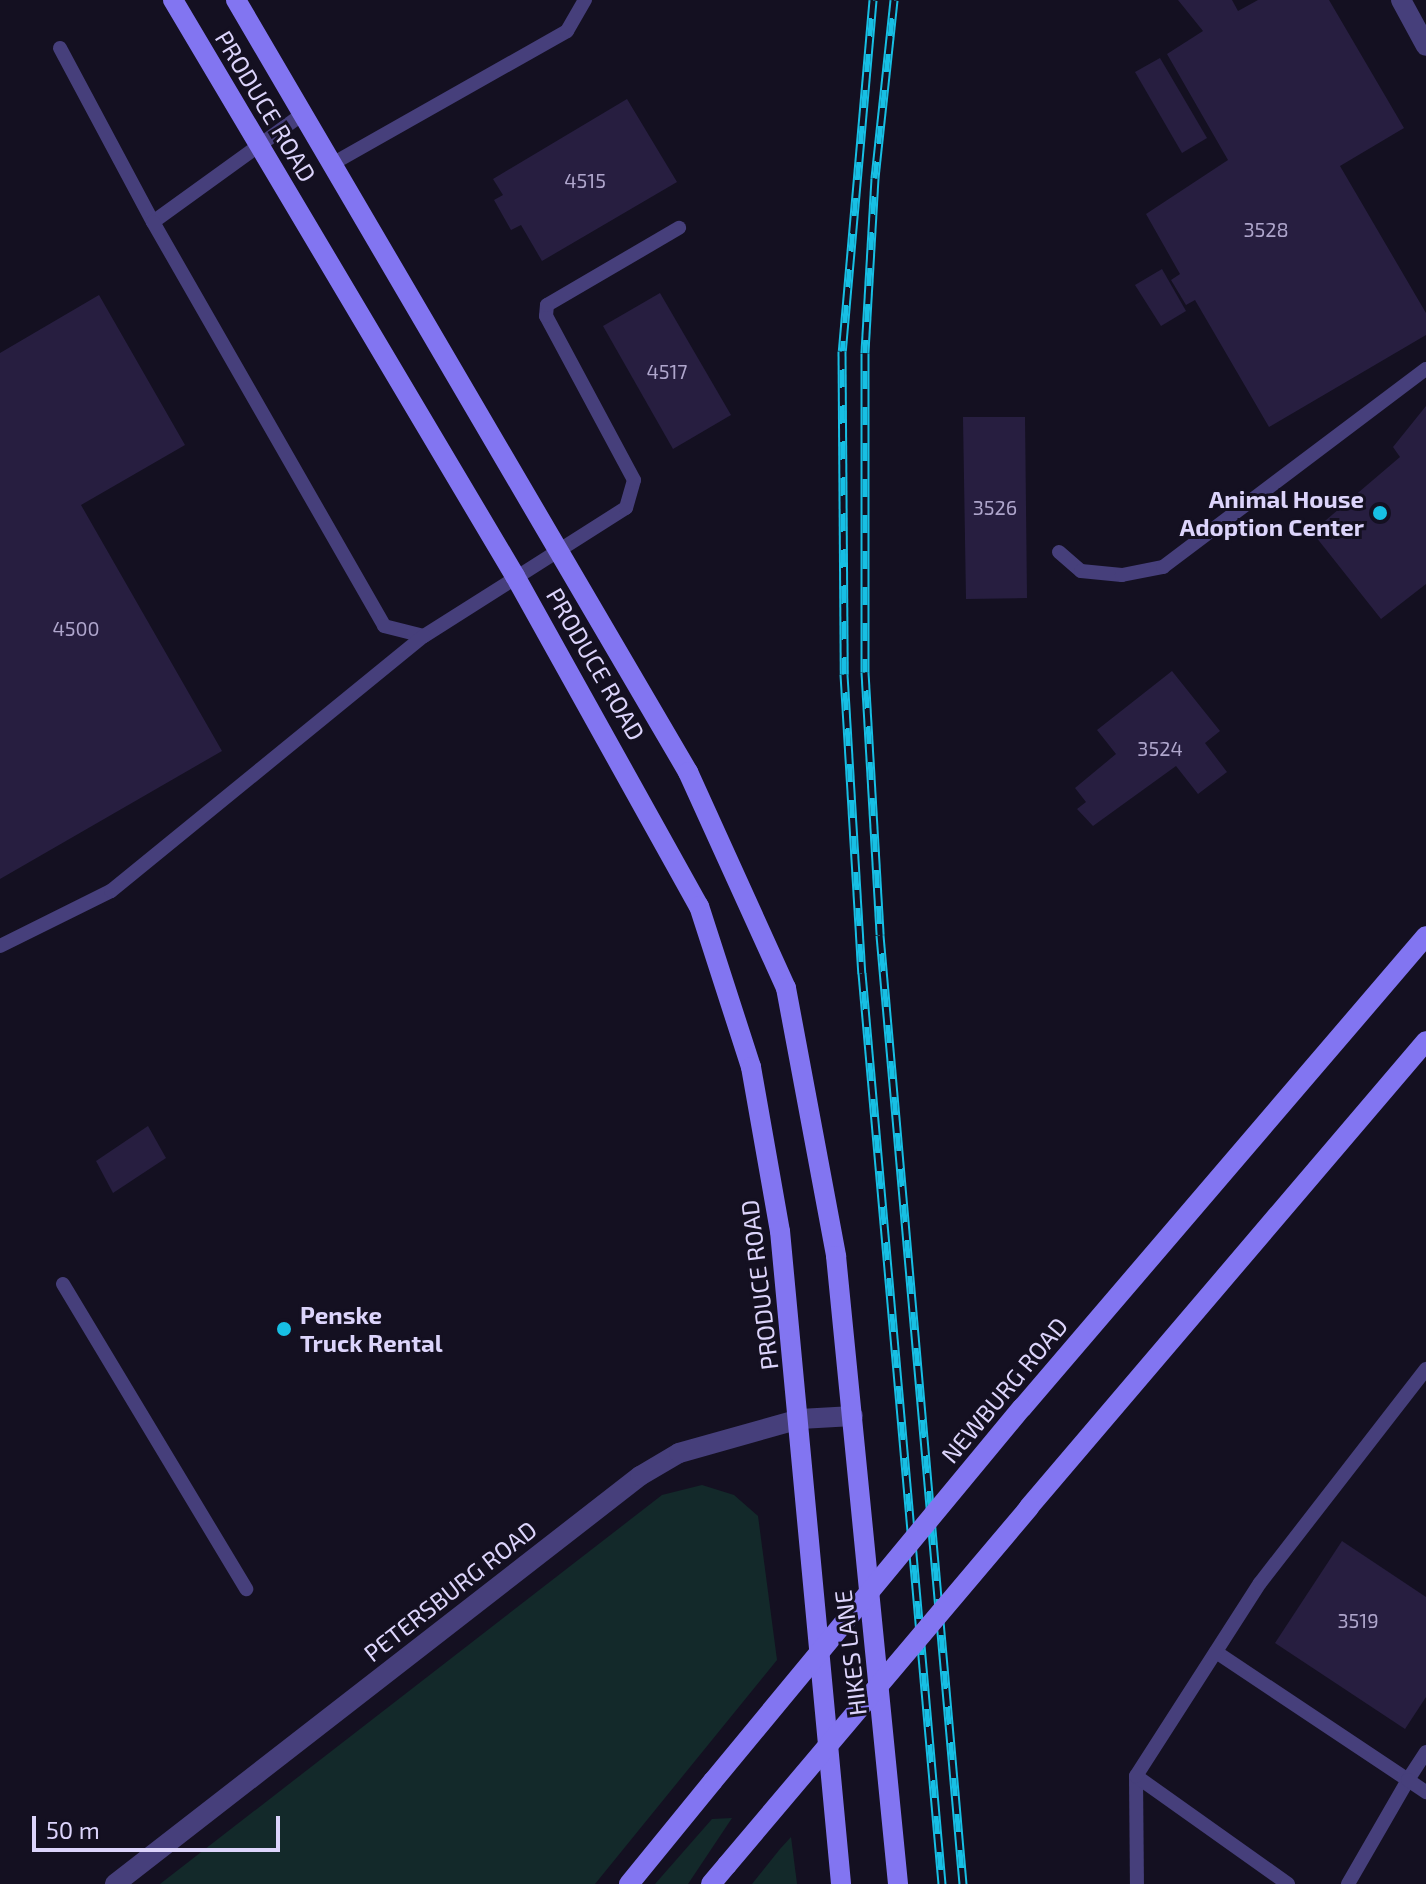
<!DOCTYPE html>
<style>
body{margin:0}
#map{position:relative;width:1426px;height:1884px;overflow:hidden;background:#141021;font-family:"Exo 2",sans-serif}
div>[style]{position:absolute}
[style*='--x']{left:calc(var(--x)*1px);top:calc(var(--y)*1px);width:calc(var(--w)*1px);rotate:calc(var(--a)*1deg)}
.green>*{inset:0;background:#13292a}
.building>*{inset:0;background:#271e40}
.lane>*{height:14px;margin:-7px;padding:0 7px;transform-origin:7px;border-radius:7px;background:#463f7b}
.street>*{height:20px;margin:-10px;padding:0 10px;transform-origin:10px;border-radius:10px;background:#463f7b}
.secondary>*{height:20px;margin:-10px;padding:0 10px;transform-origin:10px;border-radius:10px;background:#8275f1}
.rail>*{height:9px;margin-top:-4.5px;transform-origin:0;background:repeating-linear-gradient(90deg,#141021 0 18px,#17bfe4 0 36px);box-sizing:border-box;border-block:2px solid #17bfe4}
.secondary-bridge>*{height:20px;margin:-10px;padding:0 10px;transform-origin:10px;border-radius:10px;background:#8275f1}
.dots>*{width:22px;height:22px;translate:-50% -50%;box-sizing:border-box;border:4px solid #141021;border-radius:50%}
span{translate:-50% -50%;white-space:nowrap;text-align:center;line-height:1.15;-webkit-text-stroke:6px #141021;paint-order:stroke}
.number-label{font-size:20px;color:#afa6cc}
.number-label span{-webkit-text-stroke-width:0}
.street-label{font-size:24px;color:#dcd4fb}
.poi-label{font-size:24px;color:#dcd4fb;font-weight:700}
.right{translate:-100% -50%;text-align:right}
.left{translate:0 -50%;text-align:left}
.scale{position:absolute;left:32px;top:1816px;width:248px;height:36px;box-sizing:border-box;border:4px solid #dcd4fb;border-top:0;padding-left:10px;font-size:24px;line-height:28px;white-space:nowrap;color:#dcd4fb;-webkit-text-stroke:6px #141021;paint-order:stroke}
</style>
<div id="map">
<div class="green">
<div style="clip-path:polygon(702px 1485px,734px 1495px,758px 1516px,777px 1660px,595px 1884px,160px 1884px,662px 1495px)"></div>
<div style="clip-path:polygon(732px 1818px,688px 1884px,655px 1884px,712px 1819px)"></div>
<div style="clip-path:polygon(791px 1837px,797px 1884px,752px 1884px,780px 1849px)"></div>
</div>
<div class="building">
<div style="clip-path:polygon(1178px 0,1232px 0,1238px 11px,1258px 0,1329px 0,1404px 128px,1340px 166px,1426px 313px,1426px 335px,1269px 427px,1195px 300px,1186px 305px,1171px 280px,1180px 274px,1146px 214px,1228px 160px,1167px 54px,1203px 31px)"></div>
<div style="clip-path:polygon(1160px 58px,1207px 138px,1182px 153px,1135px 72px)"></div>
<div style="clip-path:polygon(627px 99px,677px 182px,542px 261px,521px 225px,511px 230px,494px 200px,503px 195px,493px 179px)"></div>
<div style="clip-path:polygon(1162px 269px,1186px 311px,1161px 326px,1135px 285px)"></div>
<div style="clip-path:polygon(660px 293px,731px 415px,673px 449px,603px 326px)"></div>
<div style="clip-path:polygon(99px 295px,185px 445px,81px 505px,222px 751px,0 879px,0 353px)"></div>
<div style="clip-path:polygon(1426px 406px,1426px 584px,1381px 619px,1312px 532px,1400px 457px,1393px 447px)"></div>
<div style="clip-path:polygon(963px 417px,1025px 417px,1027px 598px,966px 599px)"></div>
<div style="clip-path:polygon(1172px 671px,1220px 731px,1205px 743px,1227px 772px,1198px 794px,1176px 766px,1093px 826px,1077px 809px,1086px 802px,1075px 788px,1116px 754px,1097px 730px)"></div>
<div style="clip-path:polygon(148px 1126px,166px 1158px,113px 1193px,96px 1161px)"></div>
<div style="clip-path:polygon(1342px 1541px,1426px 1597px,1426px 1697px,1405px 1729px,1275px 1643px)"></div>
</div>
<div class="lane">
<div style="--x:60;--y:48;--w:197;--a:61.9"></div>
<div style="--x:153;--y:222;--w:185;--a:-35.8"></div>
<div style="--x:332;--y:164;--w:270;--a:-29.5"></div>
<div style="--x:567;--y:31;--w:36;--a:-60"></div>
<div style="--x:153;--y:222;--w:465;--a:60.2"></div>
<div style="--x:384;--y:626;--w:41;--a:14"></div>
<div style="--x:424;--y:636;--w:239;--a:-32.4"></div>
<div style="--x:626;--y:508;--w:29;--a:-74"></div>
<div style="--x:634;--y:480;--w:186;--a:-118.2"></div>
<div style="--x:546;--y:316;--w:11;--a:-85"></div>
<div style="--x:547;--y:305;--w:153;--a:-30.3"></div>
<div style="--x:1059;--y:552;--w:29;--a:41"></div>
<div style="--x:1081;--y:571;--w:41;--a:5.6"></div>
<div style="--x:1122;--y:575;--w:42;--a:-11"></div>
<div style="--x:1163;--y:567;--w:329;--a:-37"></div>
<div style="--x:0;--y:946;--w:124;--a:-26.4"></div>
<div style="--x:111;--y:891;--w:404;--a:-39.2"></div>
<div style="--x:63;--y:1284;--w:356;--a:59"></div>
<div style="--x:1216;--y:1652;--w:231;--a:33.7"></div>
<div style="--x:1408;--y:1780;--w:120;--a:120"></div>
<div style="--x:1426;--y:1752;--w:33;--a:123"></div>
<div style="--x:1408;--y:1780;--w:22;--a:34"></div>
<div style="--x:1136;--y:1776;--w:108;--a:89.5"></div>
<div style="--x:1288;--y:1884;--w:186;--a:-144.6"></div>
<div style="--x:1136;--y:1776;--w:229;--a:-57.3"></div>
<div style="--x:1260;--y:1583;--w:271;--a:-52.2"></div>
</div>
<div class="street">
<div style="--x:1401;--y:0;--w:52;--a:61.5"></div>
<div style="--x:115;--y:1884;--w:665;--a:-37.85"></div>
<div style="--x:640;--y:1476;--w:45;--a:-30.5"></div>
<div style="--x:679;--y:1453;--w:126;--a:-15.7"></div>
<div style="--x:800;--y:1419;--w:53;--a:-3.2"></div>
</div>
<div class="secondary">
<div style="--x:173;--y:0;--w:670;--a:59.3"></div>
<div style="--x:515;--y:576;--w:378;--a:60.9"></div>
<div style="--x:699;--y:906;--w:169;--a:72.1"></div>
<div style="--x:751;--y:1067;--w:167;--a:80"></div>
<div style="--x:780;--y:1231;--w:656;--a:84.66"></div>
<div style="--x:236;--y:0;--w:895;--a:59.65"></div>
<div style="--x:688;--y:772;--w:237;--a:65.6"></div>
<div style="--x:786;--y:988;--w:273;--a:79.4"></div>
<div style="--x:836;--y:1256;--w:631;--a:84.36"></div>
<div style="--x:1022;--y:1408;--w:621;--a:-49.44"></div>
<div style="--x:1029;--y:1507;--w:612;--a:-49.57"></div>
<div style="--x:629;--y:1884;--w:133;--a:-50.8"></div>
<div style="--x:711;--y:1884;--w:25;--a:-50"></div>
</div>
<div class="rail">
<div style="--x:873;--y:0;--w:352;--a:95"></div>
<div style="--x:842;--y:351;--w:323;--a:89.6"></div>
<div style="--x:844;--y:674;--w:300;--a:86.6"></div>
<div style="--x:862;--y:973;--w:915;--a:84.98"></div>
<div style="--x:894;--y:0;--w:179;--a:96.1"></div>
<div style="--x:875;--y:178;--w:175;--a:93.3"></div>
<div style="--x:865;--y:353;--w:319;--a:90"></div>
<div style="--x:865;--y:672;--w:263;--a:86.7"></div>
<div style="--x:880;--y:935;--w:953;--a:85"></div>
</div>
<div class="secondary-bridge">
<div style="--x:713;--y:1781;--w:484;--a:-50.4"></div>
<div style="--x:727;--y:1865;--w:468;--a:-49.8"></div>
</div>
<div class="dots">
<div style="left:1380px;top:513px;background:#17bfe4"></div>
<div style="left:284px;top:1329px;background:#17bfe4"></div>
</div>
<div class="number-label">
<span style="left:585px;top:180px">4515</span>
<span style="left:1266px;top:229px">3528</span>
<span style="left:667px;top:371px">4517</span>
<span style="left:995px;top:507px">3526</span>
<span style="left:76px;top:628px">4500</span>
<span style="left:1160px;top:748px">3524</span>
<span style="left:1358px;top:1620px">3519</span>
</div>
<div class="street-label">
<span style="left:266px;top:106px;rotate:59deg">PRODUCE ROAD</span>
<span style="left:596px;top:664px;rotate:60deg">PRODUCE ROAD</span>
<span style="left:759px;top:1285px;rotate:-97deg">PRODUCE ROAD</span>
<span style="left:1004px;top:1390px;rotate:-50deg">NEWBURG ROAD</span>
<span style="left:450px;top:1591px;rotate:-38deg">PETERSBURG ROAD</span>
<span style="left:850px;top:1653px;rotate:-97deg">HIKES LANE</span>
</div>
<div class="poi-label">
<span class="right" style="left:1364px;top:513px">Animal House<br>Adoption Center</span>
<span class="left" style="left:300px;top:1329px">Penske<br>Truck Rental</span>
</div>
<div class="scale">50 m</div>
</div>
